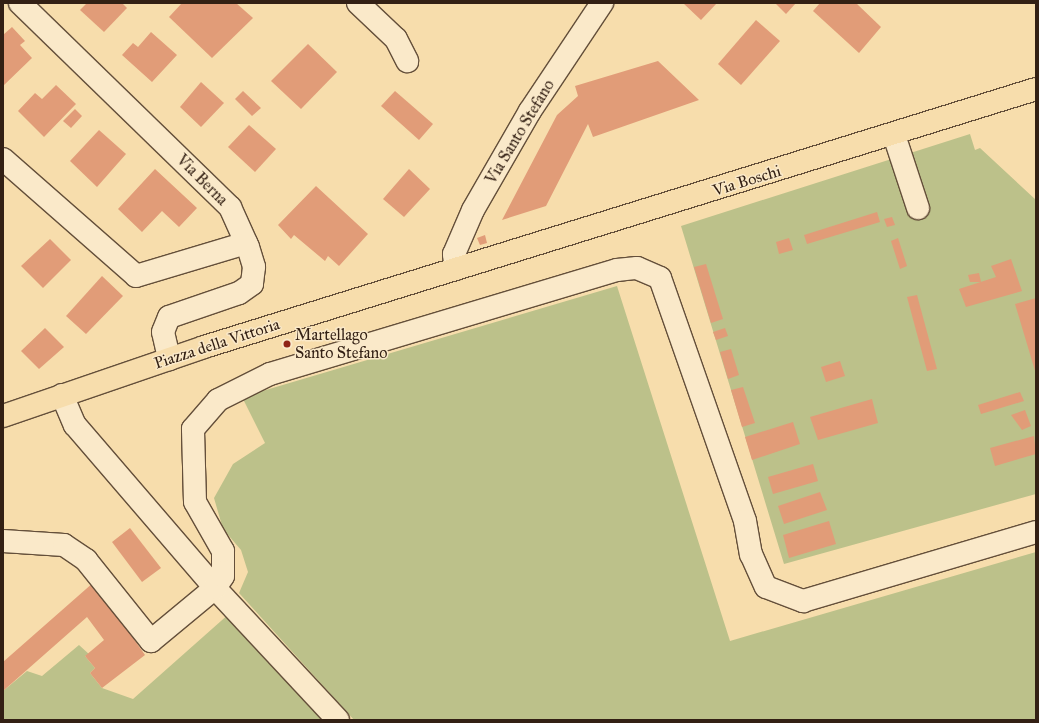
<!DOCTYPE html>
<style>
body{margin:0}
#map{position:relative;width:1039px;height:723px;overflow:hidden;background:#f7ddac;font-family:"IM FELL Great Primer",serif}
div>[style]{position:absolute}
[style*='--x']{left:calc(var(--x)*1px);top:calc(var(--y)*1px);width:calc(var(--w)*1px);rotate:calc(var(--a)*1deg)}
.green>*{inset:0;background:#bcc18a}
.building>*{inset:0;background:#e19c78}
.roads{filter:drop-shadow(1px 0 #644f3a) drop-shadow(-1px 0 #644f3a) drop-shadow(0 1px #644f3a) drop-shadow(0 -1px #644f3a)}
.minor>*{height:22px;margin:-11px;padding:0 11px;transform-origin:11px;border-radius:11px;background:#fae9c9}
.major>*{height:22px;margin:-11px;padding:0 11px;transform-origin:11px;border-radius:11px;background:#f7ddac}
.dots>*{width:11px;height:11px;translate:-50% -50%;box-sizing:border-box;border:2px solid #fae9c9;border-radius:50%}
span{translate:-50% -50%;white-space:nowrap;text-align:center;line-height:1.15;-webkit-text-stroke:3px #fae9c9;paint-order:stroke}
.street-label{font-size:16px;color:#332014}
.poi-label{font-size:16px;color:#332014}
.left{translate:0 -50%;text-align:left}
.frame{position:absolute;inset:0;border:4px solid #332014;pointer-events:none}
</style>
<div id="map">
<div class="green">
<div style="clip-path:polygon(970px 134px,975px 150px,980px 148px,1036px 200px,1036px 494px,784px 564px,681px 226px)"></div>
<div style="clip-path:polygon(617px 286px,730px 641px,1036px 552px,1036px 720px,354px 720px,239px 593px,248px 572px,241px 550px,223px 529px,214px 498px,233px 464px,265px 443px,242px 397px)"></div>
<div style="clip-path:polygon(230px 613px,344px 720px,3px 720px,3px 691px,27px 671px,42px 676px,79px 645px,90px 655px,85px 656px,95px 668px,90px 673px,102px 688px,133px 699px)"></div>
</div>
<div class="building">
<div style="clip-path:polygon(87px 3px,122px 3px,127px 8px,104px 32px,80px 10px)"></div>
<div style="clip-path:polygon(182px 3px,236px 3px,253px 18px,212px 58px,169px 17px)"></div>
<div style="clip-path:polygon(683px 3px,717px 3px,701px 20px)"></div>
<div style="clip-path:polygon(775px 3px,796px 3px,786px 14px)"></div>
<div style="clip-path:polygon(820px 3px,856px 3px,881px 27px,859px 53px,813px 11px)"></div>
<div style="clip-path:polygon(756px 20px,780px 41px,741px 85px,718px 64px)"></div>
<div style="clip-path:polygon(12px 27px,25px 41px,20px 45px,32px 58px,3px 86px,3px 35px)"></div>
<div style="clip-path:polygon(151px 32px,177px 55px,152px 82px,122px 55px,133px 43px,138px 47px)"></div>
<div style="clip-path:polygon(308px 44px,337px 72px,301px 109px,271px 81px)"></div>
<div style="clip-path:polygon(658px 61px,699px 100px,593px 137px,588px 124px,546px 206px,502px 220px,557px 115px,578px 96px,575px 86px)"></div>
<div style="clip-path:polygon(201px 82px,224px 103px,201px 127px,180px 107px)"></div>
<div style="clip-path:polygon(56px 85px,76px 104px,44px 137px,18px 111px,35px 93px,42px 99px)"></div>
<div style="clip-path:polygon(243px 91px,261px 108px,252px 116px,235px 99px)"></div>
<div style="clip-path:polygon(395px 91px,433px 124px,419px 140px,381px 106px)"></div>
<div style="clip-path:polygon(75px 109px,82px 116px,71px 128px,63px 121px)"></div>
<div style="clip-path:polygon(249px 125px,276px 149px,255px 172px,228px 147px)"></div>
<div style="clip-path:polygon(99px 130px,126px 154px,97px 187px,70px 161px)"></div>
<div style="clip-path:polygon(155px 169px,197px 208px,179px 227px,162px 211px,142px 232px,118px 209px)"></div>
<div style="clip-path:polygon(409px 169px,430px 189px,404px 217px,383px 199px)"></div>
<div style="clip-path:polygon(316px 186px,368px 234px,339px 266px,328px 256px,325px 261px,294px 235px,291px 239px,278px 225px)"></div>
<div style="clip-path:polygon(877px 212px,880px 222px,807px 244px,804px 235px)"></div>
<div style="clip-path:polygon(892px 217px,895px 225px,887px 227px,884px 219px)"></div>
<div style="clip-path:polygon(485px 235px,487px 243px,480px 245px,477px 238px)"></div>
<div style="clip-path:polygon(789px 238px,793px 250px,779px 254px,776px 242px)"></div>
<div style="clip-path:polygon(898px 238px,907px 266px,900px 269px,891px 241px)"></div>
<div style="clip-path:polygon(50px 239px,71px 260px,43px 288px,21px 266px)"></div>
<div style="clip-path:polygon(1011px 259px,1022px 291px,966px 307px,959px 289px,996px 277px,991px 266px)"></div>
<div style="clip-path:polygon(706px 264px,723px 319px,711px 323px,694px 267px)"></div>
<div style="clip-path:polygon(979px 273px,981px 282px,970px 282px,968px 275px)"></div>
<div style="clip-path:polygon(102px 276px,123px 296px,86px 334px,66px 316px)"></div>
<div style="clip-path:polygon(917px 295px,937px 369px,927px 371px,907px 297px)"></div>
<div style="clip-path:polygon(1036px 298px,1036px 374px,1015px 304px)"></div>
<div style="clip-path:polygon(45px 328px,64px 347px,39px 369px,21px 351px)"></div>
<div style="clip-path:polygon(725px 328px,728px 336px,716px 340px,713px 332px)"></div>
<div style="clip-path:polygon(731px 349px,739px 375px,728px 379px,720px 352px)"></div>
<div style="clip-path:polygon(840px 361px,845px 376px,826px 382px,821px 367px)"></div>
<div style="clip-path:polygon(743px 387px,755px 423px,742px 427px,731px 390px)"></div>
<div style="clip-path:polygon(1020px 392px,1024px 401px,981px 414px,978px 405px)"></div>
<div style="clip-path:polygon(872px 399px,878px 423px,818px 440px,810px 417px)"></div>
<div style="clip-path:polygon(1025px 410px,1031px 426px,1022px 430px,1011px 415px)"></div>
<div style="clip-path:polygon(793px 422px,800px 444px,752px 460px,745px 437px)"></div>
<div style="clip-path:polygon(1034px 436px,1036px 454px,995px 466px,990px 448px)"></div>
<div style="clip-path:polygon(813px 464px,818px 481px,773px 494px,768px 477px)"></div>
<div style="clip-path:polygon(820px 492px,827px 510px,784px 524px,778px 506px)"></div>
<div style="clip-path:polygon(829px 521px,836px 544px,789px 558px,783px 535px)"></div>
<div style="clip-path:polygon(130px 528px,161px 568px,142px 582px,112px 542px)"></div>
<div style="clip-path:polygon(94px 582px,145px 655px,102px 688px,90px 673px,95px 668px,85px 656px,104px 640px,87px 617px,3px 691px,3px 662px)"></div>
</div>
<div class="roads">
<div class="minor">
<div style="--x:20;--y:3;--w:293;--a:44.2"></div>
<div style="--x:230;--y:207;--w:44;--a:65.8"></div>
<div style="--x:248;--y:247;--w:21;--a:73"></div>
<div style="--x:254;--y:267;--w:17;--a:97"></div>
<div style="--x:252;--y:284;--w:16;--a:145"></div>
<div style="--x:239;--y:293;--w:74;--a:161.1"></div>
<div style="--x:169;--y:317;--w:16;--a:112"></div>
<div style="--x:163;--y:332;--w:28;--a:77"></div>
<div style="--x:358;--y:3;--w:52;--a:43.5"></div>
<div style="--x:396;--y:39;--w:25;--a:63"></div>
<div style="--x:894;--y:135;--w:77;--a:71.8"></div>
<div style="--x:3;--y:159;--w:177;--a:41.3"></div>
<div style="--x:136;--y:276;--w:115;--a:-16.7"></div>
<div style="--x:456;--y:269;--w:15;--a:-98"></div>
<div style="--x:454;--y:254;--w:48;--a:-66.6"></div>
<div style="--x:473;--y:210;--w:114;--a:-60.1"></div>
<div style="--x:530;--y:111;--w:130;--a:-56.3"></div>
<div style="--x:62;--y:395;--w:33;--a:67"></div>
<div style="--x:75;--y:425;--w:215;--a:49.3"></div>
<div style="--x:215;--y:588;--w:180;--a:47"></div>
<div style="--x:3;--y:541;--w:61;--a:3.8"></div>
<div style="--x:64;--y:545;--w:27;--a:34"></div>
<div style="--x:86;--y:560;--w:104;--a:51.3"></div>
<div style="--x:151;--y:641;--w:83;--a:-39.6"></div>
<div style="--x:215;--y:588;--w:14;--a:-56"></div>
<div style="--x:223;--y:576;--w:25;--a:-90"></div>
<div style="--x:223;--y:551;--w:56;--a:-119.7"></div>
<div style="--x:195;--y:502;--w:73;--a:-91.6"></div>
<div style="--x:193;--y:429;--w:38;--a:-49"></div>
<div style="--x:218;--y:400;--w:58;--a:-26.6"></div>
<div style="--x:270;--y:374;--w:362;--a:-16.7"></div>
<div style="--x:617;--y:270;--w:20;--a:-6"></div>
<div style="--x:637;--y:268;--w:25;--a:23"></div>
<div style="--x:660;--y:278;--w:257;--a:70.7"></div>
<div style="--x:745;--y:521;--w:34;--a:80"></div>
<div style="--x:751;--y:554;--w:36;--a:66"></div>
<div style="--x:766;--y:587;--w:40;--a:21"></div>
<div style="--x:803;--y:601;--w:243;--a:-16.5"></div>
</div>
<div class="major">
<div style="--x:3;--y:416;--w:213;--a:-18.9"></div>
<div style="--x:204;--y:347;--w:871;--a:-17.23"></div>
</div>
</div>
<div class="dots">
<div style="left:287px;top:344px;background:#8f2418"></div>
</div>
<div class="street-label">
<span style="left:520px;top:132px;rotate:-59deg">Via Santo Stefano</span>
<span style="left:202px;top:180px;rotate:45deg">Via Berna</span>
<span style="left:747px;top:181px;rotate:-17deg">Via Boschi</span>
<span style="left:217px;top:344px;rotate:-18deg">Piazza della Vittoria</span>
</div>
<div class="poi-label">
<span class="left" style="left:295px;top:344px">Martellago<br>Santo Stefano</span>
</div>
<div class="frame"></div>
</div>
